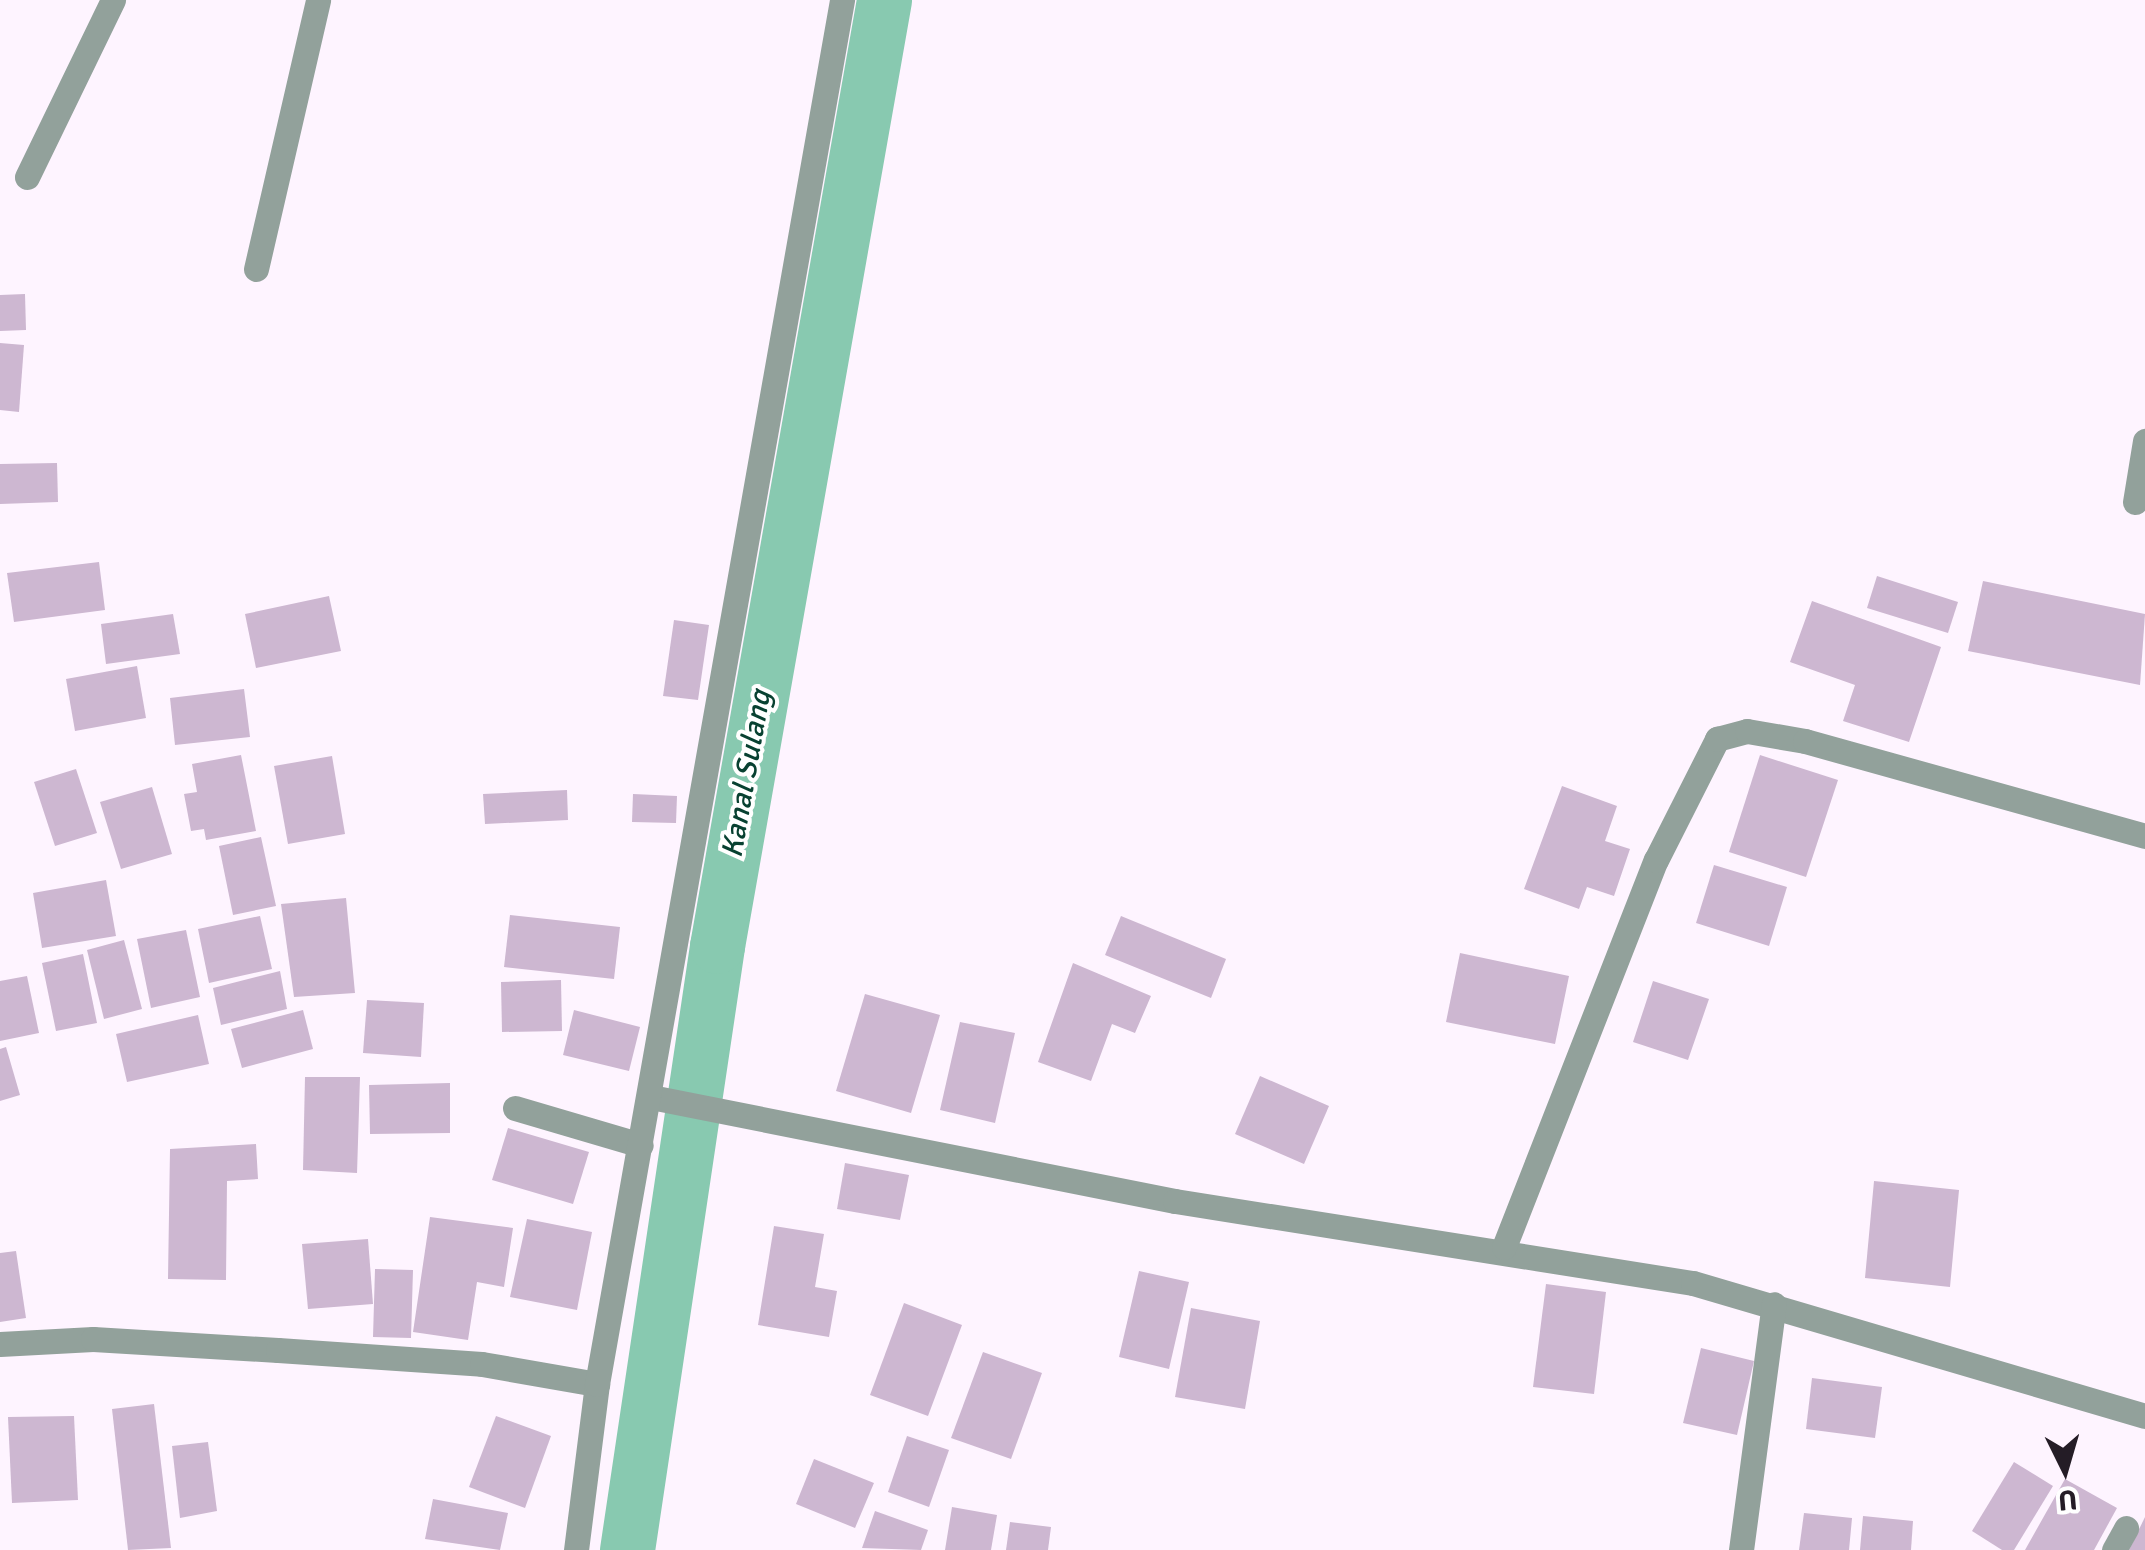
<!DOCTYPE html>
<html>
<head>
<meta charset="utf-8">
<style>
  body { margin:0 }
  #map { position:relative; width:2145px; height:1550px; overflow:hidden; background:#fef4ff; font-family:Signika,sans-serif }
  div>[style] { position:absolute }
  .canal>* { height:55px; margin:-27.5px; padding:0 27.5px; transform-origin:27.5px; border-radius:27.5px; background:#88c9b0 }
  .building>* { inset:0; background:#cdb7d1 }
  .minor>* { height:25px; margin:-12.5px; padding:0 12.5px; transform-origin:12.5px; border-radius:12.5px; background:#92a19b }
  span { translate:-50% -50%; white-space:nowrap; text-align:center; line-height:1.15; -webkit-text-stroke:8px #fff; paint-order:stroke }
  .water-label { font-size:30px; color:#084131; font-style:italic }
  .north { position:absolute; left:2015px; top:1420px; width:100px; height:100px; -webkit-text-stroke:8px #fff; paint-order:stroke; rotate:175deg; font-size:28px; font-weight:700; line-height:40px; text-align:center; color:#241c26 }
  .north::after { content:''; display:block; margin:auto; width:35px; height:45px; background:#241c26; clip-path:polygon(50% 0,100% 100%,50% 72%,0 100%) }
</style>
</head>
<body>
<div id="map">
  <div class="canal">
    <i style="left:627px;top:1550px;width:611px;rotate:-81.52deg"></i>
    <i style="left:717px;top:946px;width:961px;rotate:-79.99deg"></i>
  </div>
  <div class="building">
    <i style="clip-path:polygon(25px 294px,26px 330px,0 331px,0 295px)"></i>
    <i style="clip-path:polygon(0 343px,24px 345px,19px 412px,0 410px)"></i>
    <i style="clip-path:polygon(57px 463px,58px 502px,0 504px,0 464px)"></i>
    <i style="clip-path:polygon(99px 562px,105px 610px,14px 622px,7px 573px)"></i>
    <i style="clip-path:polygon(1877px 576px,1958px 602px,1948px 633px,1867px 608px)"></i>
    <i style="clip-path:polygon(1983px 581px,2145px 614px,2140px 685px,1968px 651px)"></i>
    <i style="clip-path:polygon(329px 596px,341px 651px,256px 668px,245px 614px)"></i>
    <i style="clip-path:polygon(1812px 601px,1941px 647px,1909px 742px,1843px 721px,1855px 685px,1790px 662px)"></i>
    <i style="clip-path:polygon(173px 614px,180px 654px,106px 664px,101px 624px)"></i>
    <i style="clip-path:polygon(674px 620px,709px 625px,698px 700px,663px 696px)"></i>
    <i style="clip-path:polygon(137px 666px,146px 718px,75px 731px,66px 679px)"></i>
    <i style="clip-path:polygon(244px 689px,250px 737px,175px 745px,170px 698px)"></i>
    <i style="clip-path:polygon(241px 755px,256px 831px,206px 840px,204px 829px,191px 831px,184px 794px,197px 792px,192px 764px)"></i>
    <i style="clip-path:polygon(1760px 755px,1838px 780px,1806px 877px,1729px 852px)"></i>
    <i style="clip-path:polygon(332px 756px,345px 834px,288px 844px,274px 766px)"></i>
    <i style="clip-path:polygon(76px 769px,97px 833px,55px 846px,34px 782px)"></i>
    <i style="clip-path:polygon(1562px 786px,1617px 806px,1605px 841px,1630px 849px,1614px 896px,1587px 887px,1579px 909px,1524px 889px)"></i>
    <i style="clip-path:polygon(152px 787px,172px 854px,121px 869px,100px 802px)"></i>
    <i style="clip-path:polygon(567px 790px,568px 820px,485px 824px,483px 794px)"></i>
    <i style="clip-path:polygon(633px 794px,677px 796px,676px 823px,632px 822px)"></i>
    <i style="clip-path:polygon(261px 837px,276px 906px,233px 915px,219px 846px)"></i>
    <i style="clip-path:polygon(1714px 865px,1787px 887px,1769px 946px,1696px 923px)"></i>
    <i style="clip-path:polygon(106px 880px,116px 936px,42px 948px,33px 893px)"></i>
    <i style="clip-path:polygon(346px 898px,355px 993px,294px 997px,281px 904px)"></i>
    <i style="clip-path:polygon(510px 915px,620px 927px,614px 979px,504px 967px)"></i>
    <i style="clip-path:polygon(260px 916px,272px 969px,209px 983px,198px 929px)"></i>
    <i style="clip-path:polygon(1121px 916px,1226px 959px,1211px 998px,1105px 955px)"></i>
    <i style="clip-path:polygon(186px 930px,200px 997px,151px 1008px,137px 939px)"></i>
    <i style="clip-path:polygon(124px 940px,142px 1009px,104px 1019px,87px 950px)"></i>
    <i style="clip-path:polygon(1460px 953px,1569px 976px,1555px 1044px,1446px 1022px)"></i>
    <i style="clip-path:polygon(83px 954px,97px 1023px,56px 1031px,42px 963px)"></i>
    <i style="clip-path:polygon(1073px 963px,1151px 996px,1135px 1033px,1112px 1024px,1091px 1081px,1038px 1062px)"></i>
    <i style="clip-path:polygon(280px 971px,287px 1009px,221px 1025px,213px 988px)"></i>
    <i style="clip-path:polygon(27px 976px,39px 1033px,0 1041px,0 981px)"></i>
    <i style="clip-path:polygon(561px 980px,562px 1031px,502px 1032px,501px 982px)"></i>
    <i style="clip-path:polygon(1653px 981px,1709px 999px,1688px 1060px,1633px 1042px)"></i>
    <i style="clip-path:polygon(865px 994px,940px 1015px,911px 1113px,836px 1091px)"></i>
    <i style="clip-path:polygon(367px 1000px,424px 1003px,421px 1057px,363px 1053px)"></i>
    <i style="clip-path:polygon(303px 1010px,313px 1049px,242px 1068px,231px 1029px)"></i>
    <i style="clip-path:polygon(574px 1010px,640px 1027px,629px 1071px,563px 1055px)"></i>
    <i style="clip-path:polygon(198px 1015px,209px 1064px,127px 1082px,116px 1034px)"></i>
    <i style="clip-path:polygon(960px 1022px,1015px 1033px,995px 1123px,940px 1110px)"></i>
    <i style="clip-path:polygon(6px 1047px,20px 1095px,0 1101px,0 1049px)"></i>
    <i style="clip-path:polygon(1260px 1076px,1329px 1106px,1304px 1164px,1235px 1134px)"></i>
    <i style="clip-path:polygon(305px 1077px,360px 1077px,357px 1173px,303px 1170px)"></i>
    <i style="clip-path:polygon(450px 1083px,450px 1133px,370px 1134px,369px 1085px)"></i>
    <i style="clip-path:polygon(508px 1128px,589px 1152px,573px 1204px,492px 1180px)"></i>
    <i style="clip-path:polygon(256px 1144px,258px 1179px,227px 1181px,226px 1280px,168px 1279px,170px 1149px)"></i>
    <i style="clip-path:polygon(845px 1163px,909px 1175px,900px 1220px,837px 1209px)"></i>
    <i style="clip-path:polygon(1874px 1181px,1959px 1190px,1950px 1287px,1865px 1278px)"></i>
    <i style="clip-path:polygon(430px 1217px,513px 1228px,504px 1287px,477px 1282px,468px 1340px,413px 1332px)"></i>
    <i style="clip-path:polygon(527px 1219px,592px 1232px,577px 1310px,510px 1297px)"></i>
    <i style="clip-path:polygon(774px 1226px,824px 1234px,815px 1287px,837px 1291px,829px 1337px,758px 1325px)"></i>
    <i style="clip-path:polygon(368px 1239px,373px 1304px,308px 1309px,302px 1244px)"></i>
    <i style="clip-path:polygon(16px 1251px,26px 1318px,0 1322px,0 1253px)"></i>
    <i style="clip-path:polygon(375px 1269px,413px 1270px,411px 1338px,373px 1337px)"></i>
    <i style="clip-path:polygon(1139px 1271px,1189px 1282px,1169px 1369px,1119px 1357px)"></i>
    <i style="clip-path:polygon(1546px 1284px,1606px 1292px,1594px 1394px,1533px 1387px)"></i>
    <i style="clip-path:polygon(904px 1303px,962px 1325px,928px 1416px,870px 1395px)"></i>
    <i style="clip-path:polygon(1191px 1308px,1260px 1321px,1245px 1409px,1175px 1397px)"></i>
    <i style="clip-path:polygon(1701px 1348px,1754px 1361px,1737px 1435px,1683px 1423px)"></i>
    <i style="clip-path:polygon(983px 1352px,1042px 1373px,1011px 1459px,951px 1438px)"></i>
    <i style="clip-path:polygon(1812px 1378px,1882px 1387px,1875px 1438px,1806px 1429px)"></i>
    <i style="clip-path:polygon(154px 1404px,171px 1548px,128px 1550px,112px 1409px)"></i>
    <i style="clip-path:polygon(74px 1416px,78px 1500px,12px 1503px,8px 1417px)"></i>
    <i style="clip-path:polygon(496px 1416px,551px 1436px,525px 1508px,469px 1487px)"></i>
    <i style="clip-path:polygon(907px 1436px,949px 1450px,929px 1507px,888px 1492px)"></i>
    <i style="clip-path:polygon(208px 1442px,217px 1511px,180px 1518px,172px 1446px)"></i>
    <i style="clip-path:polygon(814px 1459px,874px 1483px,855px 1528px,796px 1504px)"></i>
    <i style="clip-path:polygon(2014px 1462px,2053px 1486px,2014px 1550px,2002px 1550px,1972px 1531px)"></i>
    <i style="clip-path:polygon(2065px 1479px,2117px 1508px,2094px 1550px,2025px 1550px)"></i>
    <i style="clip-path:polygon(433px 1499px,508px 1513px,500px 1550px,425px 1539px)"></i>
    <i style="clip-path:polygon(952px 1507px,997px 1515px,991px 1550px,945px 1550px)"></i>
    <i style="clip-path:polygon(875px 1511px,928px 1530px,921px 1550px,862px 1548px)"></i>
    <i style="clip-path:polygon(1804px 1513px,1852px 1518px,1849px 1550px,1799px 1550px)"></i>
    <i style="clip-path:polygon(1863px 1516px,1913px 1521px,1911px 1550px,1860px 1550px)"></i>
    <i style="clip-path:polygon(2145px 1517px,2145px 1550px,2129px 1550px)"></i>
    <i style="clip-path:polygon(1010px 1522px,1051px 1527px,1048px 1550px,1006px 1550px)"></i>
  </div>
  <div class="minor">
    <i style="left:27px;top:177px;width:197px;rotate:-64.1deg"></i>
    <i style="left:256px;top:269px;width:276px;rotate:-77deg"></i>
    <i style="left:2135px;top:502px;width:62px;rotate:-80.7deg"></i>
    <i style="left:651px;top:1097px;width:534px;rotate:11.23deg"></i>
    <i style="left:1175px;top:1201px;width:524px;rotate:9deg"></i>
    <i style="left:1693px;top:1283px;width:471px;rotate:16.4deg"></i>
    <i style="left:515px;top:1108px;width:131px;rotate:16.4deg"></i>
    <i style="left:1504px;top:1247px;width:416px;rotate:-68.6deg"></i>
    <i style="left:1656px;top:860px;width:136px;rotate:-63.2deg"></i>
    <i style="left:1717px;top:739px;width:31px;rotate:-15deg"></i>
    <i style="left:1747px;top:731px;width:59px;rotate:9.8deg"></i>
    <i style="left:1805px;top:741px;width:353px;rotate:15.6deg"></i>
    <i style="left:0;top:1344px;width:93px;rotate:-3.1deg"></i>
    <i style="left:93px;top:1339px;width:185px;rotate:3.4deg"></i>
    <i style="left:278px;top:1350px;width:204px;rotate:3.9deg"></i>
    <i style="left:482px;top:1364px;width:117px;rotate:9.9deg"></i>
    <i style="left:576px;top:1550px;width:167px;rotate:-82.8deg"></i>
    <i style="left:597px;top:1384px;width:1406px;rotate:-79.96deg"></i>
    <i style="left:1741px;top:1550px;width:248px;rotate:-82.4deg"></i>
    <i style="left:2114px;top:1550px;width:25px;rotate:-61deg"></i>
  </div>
  <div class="water-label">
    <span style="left:747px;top:774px;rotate:-80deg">Kanal Sulang</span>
  </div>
  <div class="north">U</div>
</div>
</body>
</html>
